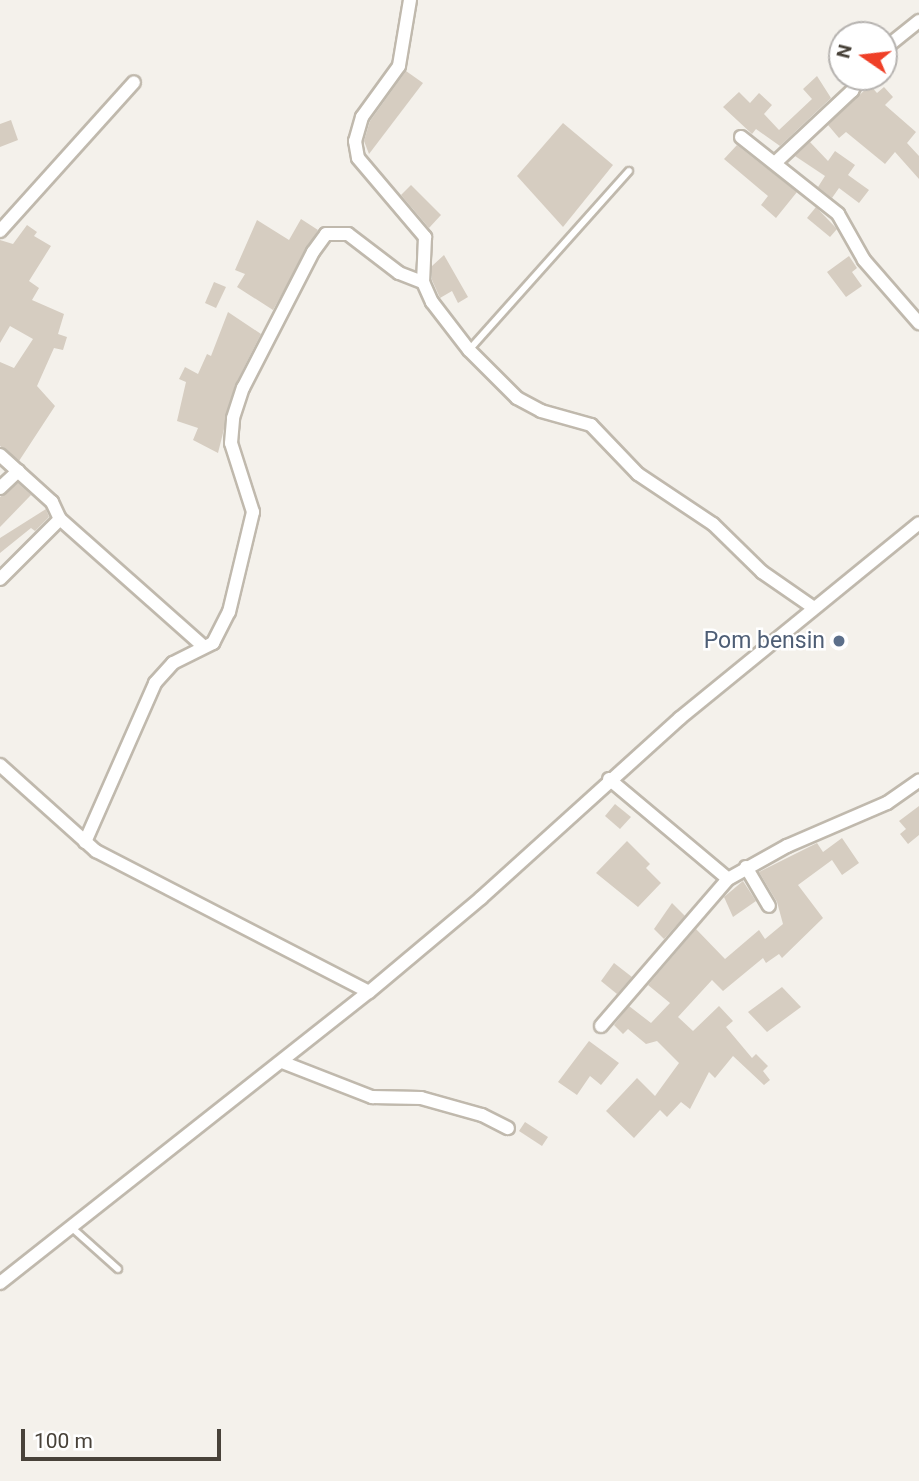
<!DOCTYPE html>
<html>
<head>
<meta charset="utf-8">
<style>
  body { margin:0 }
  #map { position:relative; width:919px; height:1481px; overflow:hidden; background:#f4f1eb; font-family:Roboto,sans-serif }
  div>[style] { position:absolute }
  .building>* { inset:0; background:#d6cdc1 }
  .roads { filter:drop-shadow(2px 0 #c0b9ad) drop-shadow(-2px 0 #c0b9ad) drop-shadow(0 2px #c0b9ad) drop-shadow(0 -2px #c0b9ad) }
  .service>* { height:6px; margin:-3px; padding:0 3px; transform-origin:3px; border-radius:3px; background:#fff }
  .minor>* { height:12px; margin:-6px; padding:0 6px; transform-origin:6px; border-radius:6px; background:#fff }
  .dots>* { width:19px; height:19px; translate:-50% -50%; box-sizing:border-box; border:4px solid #fff; border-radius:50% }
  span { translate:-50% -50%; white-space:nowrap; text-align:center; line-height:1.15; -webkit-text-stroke:5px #fff; paint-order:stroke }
  .service-label { font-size:23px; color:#4e5e75 }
  .right { translate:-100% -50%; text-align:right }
  .north { position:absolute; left:828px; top:21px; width:70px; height:70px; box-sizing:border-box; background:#fff; border:2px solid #b6b3b0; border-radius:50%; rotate:284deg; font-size:19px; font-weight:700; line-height:28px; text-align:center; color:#484239 }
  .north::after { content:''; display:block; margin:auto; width:24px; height:32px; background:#ef3f27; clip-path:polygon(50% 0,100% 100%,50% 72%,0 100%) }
  .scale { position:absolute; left:21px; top:1429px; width:200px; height:32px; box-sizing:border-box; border:4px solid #484239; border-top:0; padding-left:9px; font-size:21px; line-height:24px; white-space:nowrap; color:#484239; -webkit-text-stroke:5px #fff; paint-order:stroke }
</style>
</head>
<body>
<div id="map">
  <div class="building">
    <i style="clip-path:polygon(406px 71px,423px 83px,369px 154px,364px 141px,370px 121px)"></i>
    <i style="clip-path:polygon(817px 76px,831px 98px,780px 146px,756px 129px,752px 134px,723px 107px,739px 92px,750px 103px,759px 93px,772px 105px,764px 114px,779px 130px,812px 99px,803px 89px)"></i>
    <i style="clip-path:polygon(870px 85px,877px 93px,884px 87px,893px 97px,885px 105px,916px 132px,907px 143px,919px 156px,919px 179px,895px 152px,885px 164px,846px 132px,839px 138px,828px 125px)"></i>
    <i style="clip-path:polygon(11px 120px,18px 140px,0 147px,0 124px)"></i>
    <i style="clip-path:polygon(563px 123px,613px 165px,563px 227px,517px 176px)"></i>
    <i style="clip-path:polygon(810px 142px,828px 161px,835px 151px,855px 165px,848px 175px,869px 190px,859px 203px,839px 188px,832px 198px,818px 187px,825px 176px,795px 156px)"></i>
    <i style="clip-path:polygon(737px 145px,797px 192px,776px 218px,761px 205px,768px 196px,724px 159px)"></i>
    <i style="clip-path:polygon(411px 185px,441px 215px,429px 228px,401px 195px)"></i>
    <i style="clip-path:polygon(816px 207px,837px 229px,830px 237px,807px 218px)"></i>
    <i style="clip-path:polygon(301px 219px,318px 230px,273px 310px,237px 287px,245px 274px,235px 270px,257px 220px,289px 240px)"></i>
    <i style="clip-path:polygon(27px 225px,37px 232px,34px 236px,51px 246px,29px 281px,39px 288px,32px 300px,64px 314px,58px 334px,67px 337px,63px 350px,54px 348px,37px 386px,55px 406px,19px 461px,0 446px,0 362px,14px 368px,33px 339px,10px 326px,0 343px,0 240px,13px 244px)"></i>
    <i style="clip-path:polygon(444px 255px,468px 297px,458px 303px,452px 291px,440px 298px,432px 280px,432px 266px)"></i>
    <i style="clip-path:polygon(849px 256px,857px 268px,852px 272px,862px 286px,846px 297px,827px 272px)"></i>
    <i style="clip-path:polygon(214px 282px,226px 287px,216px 308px,205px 303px)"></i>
    <i style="clip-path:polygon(228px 312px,261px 334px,235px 385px,218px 453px,193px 440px,198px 428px,177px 421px,186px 382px,179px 379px,185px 367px,198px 374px,207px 354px,211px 356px)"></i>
    <i style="clip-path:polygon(18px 483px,31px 495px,0 527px,0 497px)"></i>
    <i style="clip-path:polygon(46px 509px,49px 517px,35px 531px,31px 528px,0 553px,0 538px)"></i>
    <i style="clip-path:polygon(615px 804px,631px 817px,620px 829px,605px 816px)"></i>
    <i style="clip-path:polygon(919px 806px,919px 835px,908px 844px,900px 834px,906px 829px,899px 821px)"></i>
    <i style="clip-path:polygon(842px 838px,859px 863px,842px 875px,832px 860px,798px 885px,823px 918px,782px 958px,779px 954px,766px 963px,763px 958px,723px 991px,712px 980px,678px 1017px,693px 1031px,719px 1006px,733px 1021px,726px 1027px,752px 1058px,756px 1054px,768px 1066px,763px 1071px,770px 1080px,764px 1085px,733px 1056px,715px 1078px,709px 1072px,690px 1109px,681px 1102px,667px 1117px,660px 1110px,634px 1138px,606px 1111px,637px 1078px,655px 1096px,679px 1063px,657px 1041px,646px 1044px,628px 1029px,623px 1034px,614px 1025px,629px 1006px,651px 1023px,670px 1003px,648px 985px,696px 929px,725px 959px,759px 930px,765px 939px,783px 924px,777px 902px,759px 872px,817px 843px,823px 852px)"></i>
    <i style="clip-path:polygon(627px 841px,650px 864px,646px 868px,661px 883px,638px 907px,596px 873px)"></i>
    <i style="clip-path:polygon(743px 881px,756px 901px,733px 917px,724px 897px)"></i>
    <i style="clip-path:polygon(672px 903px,685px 916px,664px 939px,654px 929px)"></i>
    <i style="clip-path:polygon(614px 963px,632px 977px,617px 994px,601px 981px)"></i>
    <i style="clip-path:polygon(782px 987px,801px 1007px,767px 1032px,748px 1012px)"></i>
    <i style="clip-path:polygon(589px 1041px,619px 1063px,601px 1085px,590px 1076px,577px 1095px,558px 1082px)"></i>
    <i style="clip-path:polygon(525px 1122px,548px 1137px,542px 1146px,519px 1131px)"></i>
  </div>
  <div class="roads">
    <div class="service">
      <i style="left:469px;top:350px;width:240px;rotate:-48.2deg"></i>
      <i style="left:71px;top:1227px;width:63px;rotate:41.8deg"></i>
    </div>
    <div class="minor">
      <i style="left:410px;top:0;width:67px;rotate:99.5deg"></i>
      <i style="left:399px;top:66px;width:63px;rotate:126deg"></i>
      <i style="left:362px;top:117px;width:25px;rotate:106deg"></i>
      <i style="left:355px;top:141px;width:17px;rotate:80deg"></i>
      <i style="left:358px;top:158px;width:104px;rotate:49.7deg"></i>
      <i style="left:425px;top:237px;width:45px;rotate:92.5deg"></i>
      <i style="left:423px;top:282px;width:22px;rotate:66deg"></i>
      <i style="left:432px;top:302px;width:61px;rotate:52.4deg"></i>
      <i style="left:469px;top:350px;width:68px;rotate:45deg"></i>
      <i style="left:517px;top:398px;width:27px;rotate:28deg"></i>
      <i style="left:541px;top:411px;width:52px;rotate:15.6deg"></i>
      <i style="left:591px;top:425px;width:68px;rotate:46.2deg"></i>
      <i style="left:638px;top:474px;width:90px;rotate:33.7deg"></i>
      <i style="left:713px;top:524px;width:69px;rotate:44.4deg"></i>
      <i style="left:762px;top:572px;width:63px;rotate:34.7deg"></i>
      <i style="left:884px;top:49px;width:45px;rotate:-38.7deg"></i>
      <i style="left:741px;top:137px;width:124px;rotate:38.4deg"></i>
      <i style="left:838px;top:214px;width:53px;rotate:60.5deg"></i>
      <i style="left:864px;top:260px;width:84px;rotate:48.9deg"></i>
      <i style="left:776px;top:162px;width:104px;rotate:-43.1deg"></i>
      <i style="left:852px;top:91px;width:16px;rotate:-63deg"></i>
      <i style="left:0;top:231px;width:200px;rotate:-48deg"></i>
      <i style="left:0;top:455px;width:70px;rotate:42.1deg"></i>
      <i style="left:52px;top:502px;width:19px;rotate:65deg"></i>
      <i style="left:0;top:488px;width:25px;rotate:-43deg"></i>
      <i style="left:0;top:579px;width:85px;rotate:-45deg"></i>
      <i style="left:60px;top:519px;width:191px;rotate:41.6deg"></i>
      <i style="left:0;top:765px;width:129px;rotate:41.9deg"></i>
      <i style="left:96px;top:851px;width:307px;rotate:27.3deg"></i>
      <i style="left:609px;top:779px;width:155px;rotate:40deg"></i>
      <i style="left:728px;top:879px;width:68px;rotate:-29.2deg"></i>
      <i style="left:787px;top:846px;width:109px;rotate:-23.3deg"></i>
      <i style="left:887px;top:803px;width:39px;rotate:-35deg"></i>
      <i style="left:85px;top:842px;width:174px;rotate:-66.2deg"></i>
      <i style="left:155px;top:683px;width:27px;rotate:-48deg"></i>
      <i style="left:173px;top:663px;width:45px;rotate:-26.6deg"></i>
      <i style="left:213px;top:643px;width:35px;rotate:-63deg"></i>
      <i style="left:229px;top:612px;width:103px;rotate:-76.5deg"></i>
      <i style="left:253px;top:512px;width:72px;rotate:-107.7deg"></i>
      <i style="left:231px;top:443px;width:25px;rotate:-85deg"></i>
      <i style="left:233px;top:418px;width:32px;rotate:-72deg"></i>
      <i style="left:243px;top:388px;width:153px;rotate:-62.8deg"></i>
      <i style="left:313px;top:252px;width:22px;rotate:-54deg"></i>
      <i style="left:326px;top:234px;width:22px"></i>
      <i style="left:348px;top:234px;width:64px;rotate:37.4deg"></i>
      <i style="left:399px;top:273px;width:26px;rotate:21deg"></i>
      <i style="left:746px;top:867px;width:45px;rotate:59.5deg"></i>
      <i style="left:601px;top:1026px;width:194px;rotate:-49.2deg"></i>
      <i style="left:282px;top:1062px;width:97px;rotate:21.3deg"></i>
      <i style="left:372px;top:1097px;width:49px;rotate:1.2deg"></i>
      <i style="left:421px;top:1098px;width:63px;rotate:15.6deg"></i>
      <i style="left:482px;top:1115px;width:29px;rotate:27deg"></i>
      <i style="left:0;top:1283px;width:470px;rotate:-38.3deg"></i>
      <i style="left:369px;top:992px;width:146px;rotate:-40deg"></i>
      <i style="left:481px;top:898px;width:268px;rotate:-42.1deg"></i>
      <i style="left:680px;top:718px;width:308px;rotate:-39.2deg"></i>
    </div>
  </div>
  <div class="dots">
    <i style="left:839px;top:641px;background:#5c6f8a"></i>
  </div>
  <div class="service-label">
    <span class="right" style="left:825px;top:641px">Pom bensin</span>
  </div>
  <div class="north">N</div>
  <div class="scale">100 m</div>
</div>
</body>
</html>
